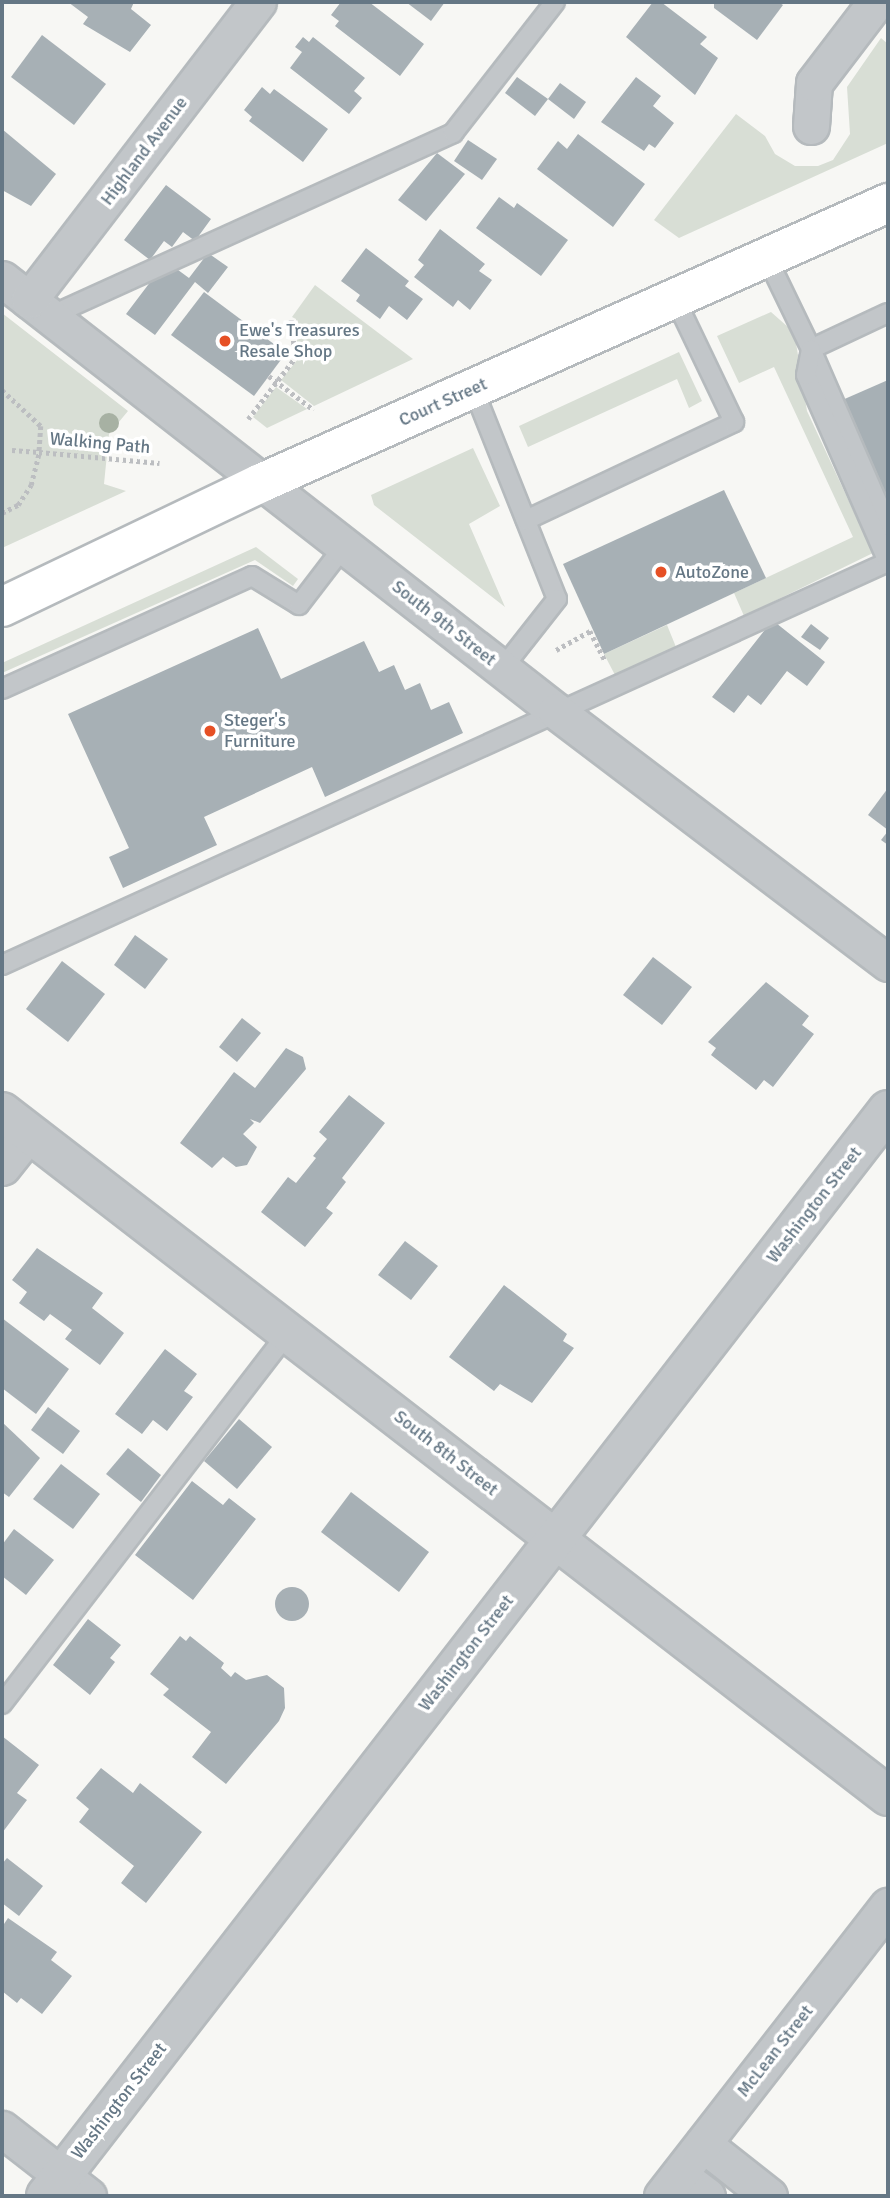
<!DOCTYPE html>
<html>
<head>
<meta charset="utf-8">
<style>
  body { margin:0 }
  #map { position:relative; width:890px; height:2198px; overflow:hidden; background:#f7f7f4; font-family:Signika,sans-serif }
  div>[style] { position:absolute }
  .green>* { inset:0; background:#d8ded5 }
  .building>* { inset:0; background:#a7b0b5 }
  .round { border-radius:50% }
  .path>* { height:4.5px; margin-top:-2.25px; transform-origin:0; background:repeating-linear-gradient(90deg,#bcbec1 0 3.5px,transparent 0 7px) }
  .roads { filter:drop-shadow(2px 0 #b5babd) drop-shadow(-2px 0 #b5babd) drop-shadow(0 2px #b5babd) drop-shadow(0 -2px #b5babd) }
  .service>* { height:18px; margin:-9px; padding:0 9px; transform-origin:9px; border-radius:9px; background:#c2c6c9 }
  .minor>* { height:35px; margin:-17.5px; padding:0 17.5px; transform-origin:17.5px; border-radius:17.5px; background:#c2c6c9 }
  .tertiary>* { height:38px; margin:-19px; padding:0 19px; transform-origin:19px; border-radius:19px; background:#c2c6c9 }
  .primary>* { height:38px; margin:-19px; padding:0 19px; transform-origin:19px; border-radius:19px; background:#fff }
  .trees>* { width:20px; height:20px; margin:-10px; border-radius:50%; background:#a7b1a3 }
  .dots>* { width:19px; height:19px; translate:-50% -50%; box-sizing:border-box; border:4px solid #fff; border-radius:50% }
  span { translate:-50% -50%; white-space:nowrap; text-align:center; line-height:1.15; -webkit-text-stroke:7px #fff; paint-order:stroke }
  .street-label { font-size:18px; color:#657785 }
  .poi-label { font-size:18px; color:#657785 }
  .left { translate:0 -50%; text-align:left }
  .frame { position:absolute; inset:0; border:4px solid #657785; pointer-events:none }
</style>
</head>
<body>
<div id="map">
  <div class="green">
    <i style="clip-path:polygon(881px 38px,888px 44px,888px 143px,679px 238px,654px 220px,736px 114px,765px 136px,775px 154px,795px 166px,818px 166px,833px 160px,850px 134px,847px 87px)"></i>
    <i style="clip-path:polygon(315px 285px,413px 359px,314px 406px,281px 380px,298px 359px,296px 319px,292px 317px)"></i>
    <i style="clip-path:polygon(771px 312px,788px 327px,796px 343px,807px 411px,873px 553px,744px 616px,734px 593px,853px 537px,774px 367px,739px 383px,717px 336px)"></i>
    <i style="clip-path:polygon(2px 313px,128px 411px,109px 434px,104px 484px,126px 491px,2px 548px)"></i>
    <i style="clip-path:polygon(679px 352px,702px 401px,689px 408px,677px 379px,528px 447px,519px 426px)"></i>
    <i style="clip-path:polygon(276px 387px,307px 409px,267px 428px,253px 417px)"></i>
    <i style="clip-path:polygon(473px 448px,500px 506px,469px 524px,505px 607px,374px 505px,371px 495px)"></i>
    <i style="clip-path:polygon(256px 547px,298px 579px,293px 586px,255px 560px,2px 673px,2px 663px)"></i>
    <i style="clip-path:polygon(667px 625px,676px 647px,615px 675px,604px 654px)"></i>
  </div>
  <div class="building">
    <i style="clip-path:polygon(68px 2px,134px 2px,131px 9px,151px 25px,130px 52px,83px 24px,88px 17px)"></i>
    <i style="clip-path:polygon(341px 2px,369px 2px,424px 44px,400px 76px,335px 26px,339px 21px,331px 15px)"></i>
    <i style="clip-path:polygon(406px 2px,445px 2px,431px 21px)"></i>
    <i style="clip-path:polygon(653px 2px,661px 2px,707px 37px,700px 44px,718px 58px,695px 95px,626px 37px)"></i>
    <i style="clip-path:polygon(714px 2px,778px 2px,783px 5px,757px 40px,714px 8px)"></i>
    <i style="clip-path:polygon(42px 35px,106px 84px,74px 125px,11px 77px)"></i>
    <i style="clip-path:polygon(303px 37px,309px 42px,313px 37px,365px 78px,354px 91px,362px 98px,349px 114px,290px 68px,302px 52px,295px 47px)"></i>
    <i style="clip-path:polygon(517px 77px,548px 99px,535px 116px,505px 93px)"></i>
    <i style="clip-path:polygon(636px 77px,661px 96px,653px 106px,674px 123px,655px 148px,649px 144px,644px 151px,601px 122px)"></i>
    <i style="clip-path:polygon(560px 83px,586px 102px,574px 119px,548px 99px)"></i>
    <i style="clip-path:polygon(262px 87px,270px 94px,274px 89px,328px 129px,303px 162px,249px 121px,252px 117px,244px 110px)"></i>
    <i style="clip-path:polygon(2px 129px,56px 174px,31px 206px,2px 190px)"></i>
    <i style="clip-path:polygon(578px 134px,645px 184px,613px 227px,537px 169px,558px 141px,567px 149px)"></i>
    <i style="clip-path:polygon(468px 140px,497px 159px,482px 180px,454px 161px)"></i>
    <i style="clip-path:polygon(437px 153px,465px 174px,426px 221px,398px 200px)"></i>
    <i style="clip-path:polygon(166px 185px,211px 219px,195px 241px,183px 232px,172px 247px,164px 241px,150px 260px,124px 240px)"></i>
    <i style="clip-path:polygon(499px 197px,514px 208px,517px 203px,568px 240px,541px 276px,476px 228px)"></i>
    <i style="clip-path:polygon(440px 229px,485px 264px,479px 271px,492px 280px,470px 310px,458px 300px,453px 307px,414px 277px,424px 265px,418px 260px)"></i>
    <i style="clip-path:polygon(366px 248px,409px 281px,405px 286px,423px 299px,407px 320px,389px 306px,380px 319px,356px 301px,360px 295px,341px 281px)"></i>
    <i style="clip-path:polygon(208px 253px,228px 267px,208px 293px,195px 282px,155px 335px,126px 314px,151px 281px,174px 267px,189px 278px)"></i>
    <i style="clip-path:polygon(204px 292px,286px 353px,254px 396px,171px 335px)"></i>
    <i style="clip-path:polygon(888px 380px,888px 508px,840px 401px)"></i>
    <i style="clip-path:polygon(724px 490px,766px 578px,604px 654px,563px 564px)"></i>
    <i style="clip-path:polygon(776px 623px,825px 662px,807px 686px,787px 671px,761px 705px,748px 695px,734px 713px,712px 697px,768px 626px)"></i>
    <i style="clip-path:polygon(811px 624px,829px 638px,820px 650px,801px 637px)"></i>
    <i style="clip-path:polygon(258px 628px,281px 679px,364px 641px,379px 672px,394px 665px,405px 690px,420px 683px,431px 710px,449px 702px,463px 733px,325px 797px,312px 767px,204px 817px,217px 845px,123px 888px,109px 857px,129px 848px,68px 714px)"></i>
    <i style="clip-path:polygon(888px 788px,888px 830px,868px 815px)"></i>
    <i style="clip-path:polygon(888px 831px,888px 845px,881px 840px)"></i>
    <i style="clip-path:polygon(135px 935px,168px 959px,145px 989px,114px 965px)"></i>
    <i style="clip-path:polygon(653px 957px,692px 987px,662px 1025px,623px 995px)"></i>
    <i style="clip-path:polygon(62px 961px,105px 994px,68px 1042px,26px 1009px)"></i>
    <i style="clip-path:polygon(766px 982px,809px 1016px,802px 1025px,814px 1034px,773px 1087px,764px 1080px,756px 1090px,711px 1055px,716px 1048px,708px 1042px)"></i>
    <i style="clip-path:polygon(242px 1018px,261px 1033px,237px 1062px,219px 1047px)"></i>
    <i style="clip-path:polygon(286px 1048px,303px 1057px,306px 1069px,260px 1123px,250px 1119px,254px 1123px,243px 1134px,257px 1147px,247px 1165px,236px 1167px,223px 1157px,212px 1168px,180px 1143px,234px 1072px,255px 1088px)"></i>
    <i style="clip-path:polygon(349px 1095px,385px 1123px,342px 1178px,346px 1182px,326px 1208px,333px 1213px,305px 1247px,261px 1212px,288px 1177px,296px 1183px,316px 1158px,313px 1156px,327px 1139px,319px 1132px)"></i>
    <i style="clip-path:polygon(405px 1241px,438px 1266px,411px 1300px,378px 1275px)"></i>
    <i style="clip-path:polygon(37px 1248px,103px 1293px,92px 1308px,124px 1333px,100px 1365px,65px 1339px,72px 1330px,50px 1314px,44px 1321px,19px 1303px,27px 1292px,12px 1280px)"></i>
    <i style="clip-path:polygon(504px 1285px,567px 1334px,563px 1341px,574px 1348px,532px 1403px,500px 1384px,494px 1391px,449px 1357px)"></i>
    <i style="clip-path:polygon(2px 1318px,69px 1369px,36px 1414px,2px 1388px)"></i>
    <i style="clip-path:polygon(165px 1349px,197px 1374px,184px 1391px,193px 1397px,167px 1431px,153px 1420px,142px 1434px,115px 1414px)"></i>
    <i style="clip-path:polygon(48px 1407px,80px 1431px,63px 1454px,31px 1430px)"></i>
    <i style="clip-path:polygon(239px 1419px,272px 1447px,237px 1489px,204px 1461px)"></i>
    <i style="clip-path:polygon(2px 1422px,40px 1458px,9px 1497px,2px 1492px)"></i>
    <i style="clip-path:polygon(128px 1448px,161px 1475px,141px 1502px,106px 1474px)"></i>
    <i style="clip-path:polygon(61px 1464px,100px 1494px,73px 1529px,33px 1499px)"></i>
    <i style="clip-path:polygon(192px 1481px,223px 1505px,229px 1498px,256px 1519px,193px 1600px,135px 1555px)"></i>
    <i style="clip-path:polygon(351px 1492px,429px 1552px,399px 1592px,321px 1532px)"></i>
    <i style="clip-path:polygon(14px 1529px,54px 1560px,26px 1595px,2px 1576px,2px 1545px)"></i>
    <i class="round" style="left:275px;top:1587px;width:34px;height:34px"></i>
    <i style="clip-path:polygon(88px 1619px,121px 1645px,110px 1658px,115px 1662px,90px 1695px,53px 1665px)"></i>
    <i style="clip-path:polygon(180px 1636px,186px 1641px,190px 1636px,224px 1663px,221px 1668px,231px 1677px,235px 1672px,246px 1680px,267px 1675px,284px 1688px,285px 1708px,279px 1721px,226px 1784px,192px 1757px,211px 1732px,163px 1695px,169px 1689px,150px 1674px)"></i>
    <i style="clip-path:polygon(2px 1736px,39px 1765px,17px 1793px,27px 1800px,2px 1833px)"></i>
    <i style="clip-path:polygon(101px 1768px,133px 1793px,140px 1783px,202px 1832px,146px 1903px,121px 1883px,134px 1866px,79px 1822px,89px 1809px,76px 1798px)"></i>
    <i style="clip-path:polygon(7px 1858px,43px 1886px,19px 1916px,2px 1903px,2px 1864px)"></i>
    <i style="clip-path:polygon(8px 1918px,57px 1952px,51px 1960px,72px 1976px,42px 2014px,21px 1998px,17px 2003px,2px 1991px,2px 1927px)"></i>
  </div>
  <div class="path">
    <i style="left:269px;top:376px;width:56px;rotate:37.1deg"></i>
    <i style="left:2px;top:390px;width:53px;rotate:42.7deg"></i>
    <i style="left:41px;top:426px;width:26px;rotate:94deg"></i>
    <i style="left:39px;top:452px;width:121px;rotate:5.2deg"></i>
    <i style="left:248px;top:419px;width:77px;rotate:-52.4deg"></i>
    <i style="left:295px;top:358px;width:39px;rotate:-96deg"></i>
    <i style="left:12px;top:450px;width:27px;rotate:4deg"></i>
    <i style="left:2px;top:513px;width:18px;rotate:-27deg"></i>
    <i style="left:18px;top:505px;width:24px;rotate:-57deg"></i>
    <i style="left:31px;top:485px;width:34px;rotate:-76deg"></i>
    <i style="left:556px;top:650px;width:39px;rotate:-29deg"></i>
    <i style="left:590px;top:631px;width:34px;rotate:63deg"></i>
  </div>
  <div class="roads">
    <div class="service">
      <i style="left:767px;top:258px;width:101px;rotate:64.2deg"></i>
      <i style="left:811px;top:349px;width:85px;rotate:-25.1deg"></i>
      <i style="left:50px;top:316px;width:443px;rotate:-24.4deg"></i>
      <i style="left:453px;top:133px;width:166px;rotate:-52.1deg"></i>
      <i style="left:811px;top:349px;width:193px;rotate:66.5deg"></i>
      <i style="left:473px;top:388px;width:227px;rotate:68.3deg"></i>
      <i style="left:557px;top:599px;width:89px;rotate:128.2deg"></i>
      <i style="left:526px;top:520px;width:230px;rotate:-25.2deg"></i>
      <i style="left:734px;top:422px;width:136px;rotate:-115.6deg"></i>
      <i style="left:2px;top:689px;width:274px;rotate:-24.3deg"></i>
      <i style="left:252px;top:576px;width:55px;rotate:31.7deg"></i>
      <i style="left:299px;top:605px;width:76px;rotate:-52.5deg"></i>
      <i style="left:2px;top:965px;width:973px;rotate:-24.46deg"></i>
      <i style="left:888px;top:562px;width:204px;rotate:-113.7deg"></i>
      <i style="left:806px;top:375px;width:26px;rotate:-79deg"></i>
      <i style="left:2px;top:1704px;width:469px;rotate:-52.4deg"></i>
    </div>
    <div class="minor">
      <i style="left:811px;top:126px;width:43px;rotate:-86deg"></i>
      <i style="left:814px;top:83px;width:102px;rotate:-52.6deg"></i>
      <i style="left:2px;top:279px;width:703px;rotate:37.95deg"></i>
      <i style="left:556px;top:711px;width:417px;rotate:37.2deg"></i>
      <i style="left:29px;top:300px;width:376px;rotate:-52.5deg"></i>
      <i style="left:2px;top:1167px;width:43px;rotate:-51.5deg"></i>
      <i style="left:2px;top:2129px;width:109px;rotate:37.9deg"></i>
      <i style="left:703px;top:2144px;width:84px;rotate:38.2deg"></i>
      <i style="left:679px;top:2175px;width:35px;rotate:37deg"></i>
      <i style="left:662px;top:2196px;width:368px;rotate:-52.1deg"></i>
    </div>
    <div class="tertiary">
      <i style="left:2px;top:1112px;width:1119px;rotate:37.67deg"></i>
      <i style="left:46px;top:2196px;width:1374px;rotate:-52.21deg"></i>
    </div>
    <div class="primary">
      <i style="left:2px;top:607px;width:287px;rotate:-25.6deg"></i>
      <i style="left:261px;top:483px;width:687px;rotate:-24.06deg"></i>
    </div>
  </div>
  <div class="trees">
    <i style="left:109px;top:423px"></i>
  </div>
  <div class="dots">
    <i style="left:225px;top:341px;background:#e65025"></i>
    <i style="left:661px;top:572px;background:#e65025"></i>
    <i style="left:210px;top:731px;background:#e65025"></i>
  </div>
  <div class="street-label">
    <span style="left:144px;top:151px;rotate:-53deg">Highland Avenue</span>
    <span style="left:443px;top:402px;rotate:-24deg">Court Street</span>
    <span style="left:100px;top:443px;rotate:5deg">Walking Path</span>
    <span style="left:444px;top:623px;rotate:38deg">South 9th Street</span>
    <span style="left:814px;top:1205px;rotate:-52deg">Washington Street</span>
    <span style="left:446px;top:1453px;rotate:38deg">South 8th Street</span>
    <span style="left:466px;top:1653px;rotate:-52deg">Washington Street</span>
    <span style="left:775px;top:2051px;rotate:-52deg">McLean Street</span>
    <span style="left:119px;top:2101px;rotate:-52deg">Washington Street</span>
  </div>
  <div class="poi-label">
    <span class="left" style="left:239px;top:341px">Ewe's Treasures<br>Resale Shop</span>
    <span class="left" style="left:675px;top:572px">AutoZone</span>
    <span class="left" style="left:224px;top:731px">Steger's<br>Furniture</span>
  </div>
  <div class="frame"></div>
</div>
</body>
</html>
